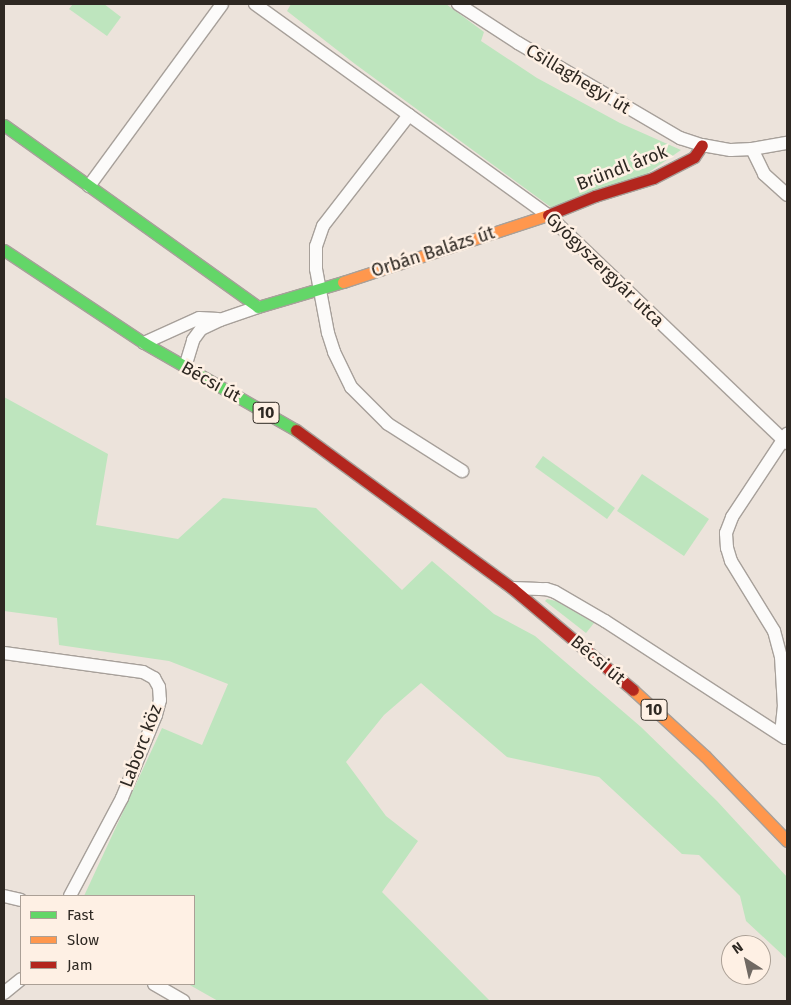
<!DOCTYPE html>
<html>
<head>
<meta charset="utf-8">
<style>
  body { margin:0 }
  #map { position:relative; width:791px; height:1005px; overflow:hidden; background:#ece3db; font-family:"Fira Sans",sans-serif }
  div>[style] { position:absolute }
  .green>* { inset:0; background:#bee5be }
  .roads { filter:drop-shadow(1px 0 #a7a09a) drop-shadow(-1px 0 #a7a09a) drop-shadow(0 1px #a7a09a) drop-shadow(0 -1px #a7a09a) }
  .street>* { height:12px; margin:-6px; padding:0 6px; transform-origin:6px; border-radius:6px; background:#fcfbfa }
  .fast>* { height:11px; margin:-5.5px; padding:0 5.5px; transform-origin:5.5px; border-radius:5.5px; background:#63d668 }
  .slow>* { height:11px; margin:-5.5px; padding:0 5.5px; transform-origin:5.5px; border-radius:5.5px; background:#ff974d }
  .jam>* { height:11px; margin:-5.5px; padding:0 5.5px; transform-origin:5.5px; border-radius:5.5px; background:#b3261e }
  span { translate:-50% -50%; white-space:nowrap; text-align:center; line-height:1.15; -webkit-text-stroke:5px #fef0e4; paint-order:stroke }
  .shield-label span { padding:1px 4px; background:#fef0e4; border:1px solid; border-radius:4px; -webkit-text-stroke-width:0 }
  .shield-label { font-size:16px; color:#2e2822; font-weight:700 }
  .street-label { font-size:18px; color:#2e2822 }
  .frame { position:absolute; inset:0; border:5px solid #2e2822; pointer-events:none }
  .legend { position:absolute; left:20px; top:895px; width:175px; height:90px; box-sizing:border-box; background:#fef0e4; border:1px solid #aba096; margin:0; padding:6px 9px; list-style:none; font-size:15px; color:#2e2822 }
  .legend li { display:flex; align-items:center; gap:10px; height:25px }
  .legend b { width:25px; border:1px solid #aba096 }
  .north { position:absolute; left:721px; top:935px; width:50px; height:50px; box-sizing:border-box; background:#fef0e4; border:1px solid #aba096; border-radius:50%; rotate:325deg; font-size:14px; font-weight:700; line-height:20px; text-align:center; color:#2e2822 }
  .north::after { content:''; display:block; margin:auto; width:18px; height:22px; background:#706963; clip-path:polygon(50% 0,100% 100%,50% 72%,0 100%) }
</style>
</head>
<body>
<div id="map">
  <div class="green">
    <i style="clip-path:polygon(73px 4px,104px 4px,121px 17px,107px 36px,69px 9px)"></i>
    <i style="clip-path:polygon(291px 4px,446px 4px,484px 32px,481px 41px,537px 78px,620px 123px,681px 150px,645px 175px,552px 208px,355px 64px,287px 11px)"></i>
    <i style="clip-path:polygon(4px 397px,108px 454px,96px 525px,178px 539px,223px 498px,316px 508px,402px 590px,432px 561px,494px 614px,535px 636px,641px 727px,717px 801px,787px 877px,787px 959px,746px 921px,740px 896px,699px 855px,682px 854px,599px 777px,507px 757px,421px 683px,384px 715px,346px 762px,386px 816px,418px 841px,382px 892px,490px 1001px,218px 1001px,188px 984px,194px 984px,194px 896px,84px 896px,162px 728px,202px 745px,228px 684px,169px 661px,59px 645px,57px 618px,4px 611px)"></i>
    <i style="clip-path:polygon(543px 456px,615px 508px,607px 519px,535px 467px)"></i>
    <i style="clip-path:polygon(642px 474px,709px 519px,684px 556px,617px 511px)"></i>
    <i style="clip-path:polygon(547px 599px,556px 601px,594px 623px,586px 633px,545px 601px)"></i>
  </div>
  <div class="roads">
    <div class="street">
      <i style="left:255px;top:4px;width:361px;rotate:35.8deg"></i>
      <i style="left:548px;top:215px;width:330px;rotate:43.7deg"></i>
      <i style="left:458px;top:4px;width:72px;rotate:33deg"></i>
      <i style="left:518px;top:43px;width:188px;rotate:30.4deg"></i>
      <i style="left:680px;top:138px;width:23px;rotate:18deg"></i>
      <i style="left:702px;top:145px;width:29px;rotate:10deg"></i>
      <i style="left:731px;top:150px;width:21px;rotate:-3deg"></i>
      <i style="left:752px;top:149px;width:36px;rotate:-10deg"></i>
      <i style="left:409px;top:115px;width:140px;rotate:127.8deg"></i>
      <i style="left:323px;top:226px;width:21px;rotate:109deg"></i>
      <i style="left:316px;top:246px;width:23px;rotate:90deg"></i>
      <i style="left:316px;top:269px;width:65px;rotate:79.4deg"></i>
      <i style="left:328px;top:333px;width:20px;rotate:72deg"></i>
      <i style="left:334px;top:352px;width:39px;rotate:64deg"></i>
      <i style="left:351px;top:387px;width:52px;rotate:45deg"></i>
      <i style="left:388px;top:424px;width:88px;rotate:32.4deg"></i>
      <i style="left:752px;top:149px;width:28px;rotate:64deg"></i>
      <i style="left:764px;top:174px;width:31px;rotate:42deg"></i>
      <i style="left:89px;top:186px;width:225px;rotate:-53.8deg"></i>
      <i style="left:144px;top:343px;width:60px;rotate:-24.4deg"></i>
      <i style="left:199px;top:318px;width:19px;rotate:3deg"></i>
      <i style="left:185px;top:367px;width:28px;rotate:-73deg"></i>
      <i style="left:193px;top:340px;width:14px;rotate:-54deg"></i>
      <i style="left:201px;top:329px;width:21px;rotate:-25deg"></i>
      <i style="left:220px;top:320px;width:40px;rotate:-18.9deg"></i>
      <i style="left:513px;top:588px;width:33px;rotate:2deg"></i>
      <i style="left:546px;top:589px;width:9px;rotate:18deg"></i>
      <i style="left:555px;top:592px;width:58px;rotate:30.1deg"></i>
      <i style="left:605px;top:621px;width:215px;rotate:33deg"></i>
      <i style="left:4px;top:653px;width:140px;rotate:7.8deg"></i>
      <i style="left:143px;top:672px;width:13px;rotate:29deg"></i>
      <i style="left:154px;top:678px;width:10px;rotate:61deg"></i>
      <i style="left:159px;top:687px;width:13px;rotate:86deg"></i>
      <i style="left:160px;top:700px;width:16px;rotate:105deg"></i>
      <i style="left:156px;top:715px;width:90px;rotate:112.3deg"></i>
      <i style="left:122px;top:798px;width:111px;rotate:118deg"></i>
      <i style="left:781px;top:734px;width:27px;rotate:-84deg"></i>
      <i style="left:784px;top:707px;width:50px;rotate:-93.4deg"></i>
      <i style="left:781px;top:657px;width:27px;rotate:-105deg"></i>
      <i style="left:774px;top:631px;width:82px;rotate:-121.6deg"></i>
      <i style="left:731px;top:561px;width:14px;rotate:-107deg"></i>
      <i style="left:727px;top:548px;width:15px;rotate:-94deg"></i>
      <i style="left:726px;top:533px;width:17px;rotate:-69deg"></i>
      <i style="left:732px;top:517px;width:100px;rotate:-56.5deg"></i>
      <i style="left:4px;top:896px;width:17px;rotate:13deg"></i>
      <i style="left:154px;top:984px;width:34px;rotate:30deg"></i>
      <i style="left:4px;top:993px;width:22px;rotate:-39deg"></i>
    </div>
    <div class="fast">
      <i style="left:4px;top:125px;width:312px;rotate:35.6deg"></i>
      <i style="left:258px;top:307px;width:89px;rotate:-16.4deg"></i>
      <i style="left:4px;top:250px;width:168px;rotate:33.6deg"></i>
      <i style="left:144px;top:343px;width:175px;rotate:29.8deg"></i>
    </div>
    <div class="slow">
      <i style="left:343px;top:282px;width:216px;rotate:-18.1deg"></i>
      <i style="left:633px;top:690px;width:98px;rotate:42.5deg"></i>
      <i style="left:705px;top:756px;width:118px;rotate:46deg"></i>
    </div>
    <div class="jam">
      <i style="left:548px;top:215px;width:51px;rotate:-22deg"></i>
      <i style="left:595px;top:196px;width:61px;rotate:-17.2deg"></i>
      <i style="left:653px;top:178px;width:46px;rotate:-27.1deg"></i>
      <i style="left:694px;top:157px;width:14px;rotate:-56deg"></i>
      <i style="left:296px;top:430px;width:268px;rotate:36.2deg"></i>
      <i style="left:512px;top:588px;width:158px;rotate:40.1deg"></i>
    </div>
  </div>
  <div class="shield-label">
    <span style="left:266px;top:413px">10</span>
    <span style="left:654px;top:710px">10</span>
  </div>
  <div class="street-label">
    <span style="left:578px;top:79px;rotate:31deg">Csillaghegyi út</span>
    <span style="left:622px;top:168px;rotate:-21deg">Bründl árok</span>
    <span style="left:433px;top:252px;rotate:-18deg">Orbán Balázs út</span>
    <span style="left:605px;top:270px;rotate:44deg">Gyógyszergyár utca</span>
    <span style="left:211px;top:382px;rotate:29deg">Bécsi út</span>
    <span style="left:598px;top:660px;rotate:40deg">Bécsi út</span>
    <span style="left:141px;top:746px;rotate:-69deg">Laborc köz</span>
  </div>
  <div class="frame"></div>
  <ul class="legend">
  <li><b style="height:6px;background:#63d668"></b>Fast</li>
  <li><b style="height:6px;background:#ff974d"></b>Slow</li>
  <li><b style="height:6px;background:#b3261e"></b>Jam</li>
  </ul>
  <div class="north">N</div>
</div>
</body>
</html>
